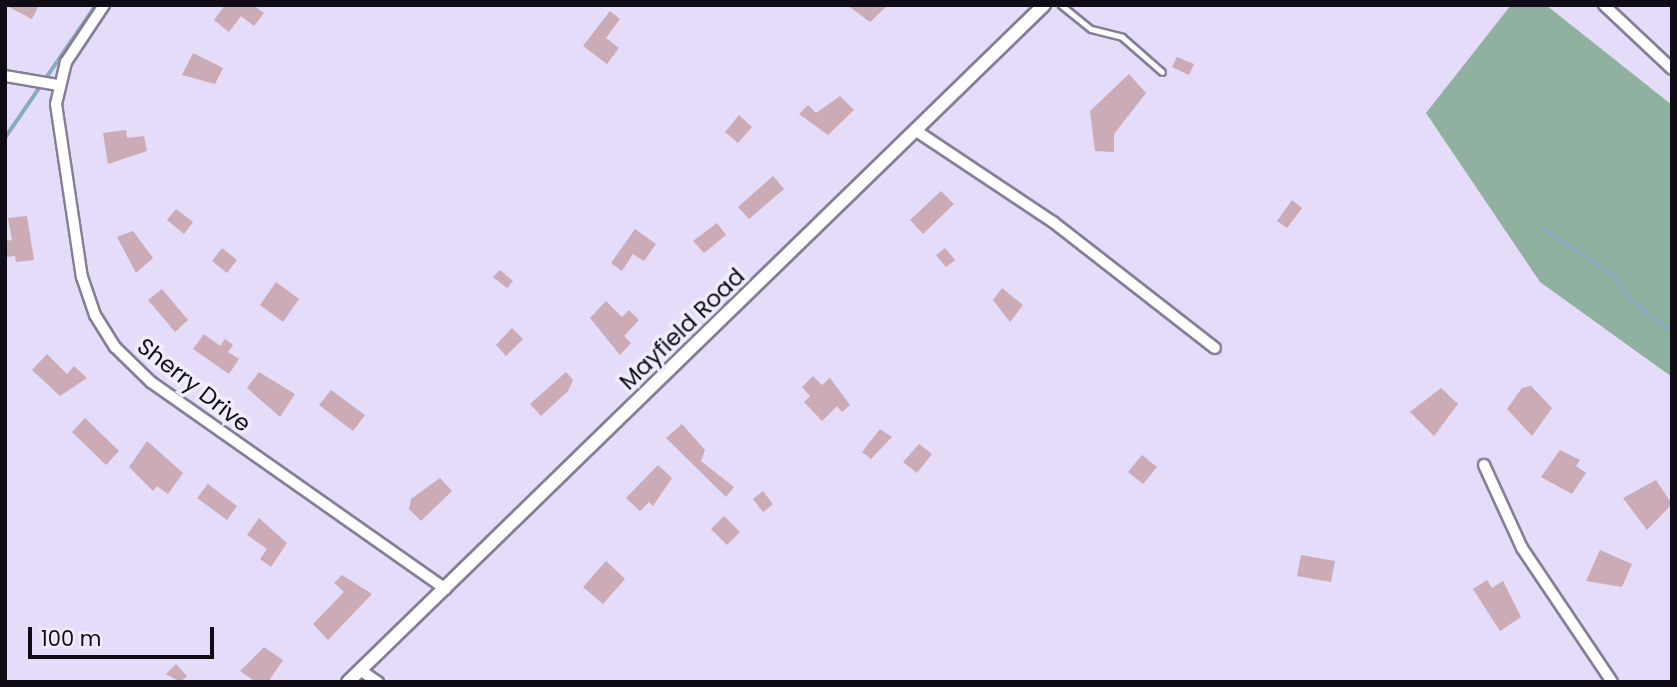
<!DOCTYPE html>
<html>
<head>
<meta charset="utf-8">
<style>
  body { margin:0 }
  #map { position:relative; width:1677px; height:687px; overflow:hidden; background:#e5dcf9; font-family:Poppins,sans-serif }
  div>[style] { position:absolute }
  .forest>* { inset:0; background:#91b1a0 }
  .stream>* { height:3.5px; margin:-1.75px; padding:0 1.75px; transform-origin:1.75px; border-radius:1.75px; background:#8aabbb }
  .building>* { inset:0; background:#caabb6 }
  .roads { filter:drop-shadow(2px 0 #857e97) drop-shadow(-2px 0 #857e97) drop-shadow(0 2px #857e97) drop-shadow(0 -2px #857e97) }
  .service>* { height:5px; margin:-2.5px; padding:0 2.5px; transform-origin:2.5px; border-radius:2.5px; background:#fff }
  .minor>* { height:10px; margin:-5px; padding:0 5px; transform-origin:5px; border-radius:5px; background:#fff }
  .tertiary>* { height:12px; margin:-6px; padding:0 6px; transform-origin:6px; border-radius:6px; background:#fff }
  span { translate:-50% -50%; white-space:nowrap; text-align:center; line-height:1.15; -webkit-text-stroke:7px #f0ecfd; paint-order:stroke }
  .street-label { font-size:23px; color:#0f0c15 }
  .frame { position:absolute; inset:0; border:7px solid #0f0c15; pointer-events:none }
  .scale { position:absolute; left:28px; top:627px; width:186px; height:32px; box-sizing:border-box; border:4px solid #0f0c15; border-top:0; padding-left:9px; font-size:21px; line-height:24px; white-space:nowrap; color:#0f0c15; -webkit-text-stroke:5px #f0ecfd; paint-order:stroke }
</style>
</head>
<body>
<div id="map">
  <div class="forest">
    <i style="clip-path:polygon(1511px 5px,1546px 5px,1672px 105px,1672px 377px,1540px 282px,1426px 113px)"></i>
  </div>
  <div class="stream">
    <i style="left:5px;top:138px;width:161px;rotate:-55.6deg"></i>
    <i style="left:1544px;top:229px;width:84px;rotate:33.3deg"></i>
    <i style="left:1614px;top:275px;width:28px;rotate:58deg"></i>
    <i style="left:1629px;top:299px;width:54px;rotate:36.7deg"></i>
  </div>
  <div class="building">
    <i style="clip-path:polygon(5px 5px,39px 5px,32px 19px)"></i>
    <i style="clip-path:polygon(225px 5px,253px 5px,264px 13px,254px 26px,241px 16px,229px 32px,214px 20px)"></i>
    <i style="clip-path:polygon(847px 5px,888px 5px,870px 22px)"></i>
    <i style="clip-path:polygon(610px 11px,620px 19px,606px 38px,619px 48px,607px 64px,583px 46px)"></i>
    <i style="clip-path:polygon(193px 53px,223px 68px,215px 84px,182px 75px)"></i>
    <i style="clip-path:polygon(1177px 57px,1194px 64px,1189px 75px,1172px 67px)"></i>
    <i style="clip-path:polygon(1129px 74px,1146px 93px,1114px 134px,1114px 152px,1095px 151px,1090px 111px)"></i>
    <i style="clip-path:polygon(840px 96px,854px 110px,828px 135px,799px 114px,808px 105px,816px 113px)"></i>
    <i style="clip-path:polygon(739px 115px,752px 127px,738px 143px,725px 132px)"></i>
    <i style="clip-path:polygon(126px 130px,127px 138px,144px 136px,147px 151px,108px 164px,103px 133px)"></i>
    <i style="clip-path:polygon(773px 176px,784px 189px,749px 219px,738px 207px)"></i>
    <i style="clip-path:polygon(941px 191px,954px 204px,923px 234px,910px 220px)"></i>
    <i style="clip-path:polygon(1292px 200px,1302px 208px,1287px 228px,1277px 221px)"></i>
    <i style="clip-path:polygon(176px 209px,193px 222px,184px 234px,167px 220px)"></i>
    <i style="clip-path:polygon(27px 216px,34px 260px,16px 262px,15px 256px,5px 257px,5px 241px,12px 240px,8px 218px)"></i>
    <i style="clip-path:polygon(717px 223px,726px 235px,704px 253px,693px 241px)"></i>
    <i style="clip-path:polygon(635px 229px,656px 244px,644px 261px,633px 254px,622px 271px,611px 263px)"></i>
    <i style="clip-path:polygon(133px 231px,153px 258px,136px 273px,117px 237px)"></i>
    <i style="clip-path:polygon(222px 248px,237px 260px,227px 273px,212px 261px)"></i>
    <i style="clip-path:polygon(945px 248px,955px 260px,946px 267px,936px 255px)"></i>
    <i style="clip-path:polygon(500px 270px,513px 281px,507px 288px,493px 277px)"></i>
    <i style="clip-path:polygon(276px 282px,299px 299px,283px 322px,260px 305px)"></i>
    <i style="clip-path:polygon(1002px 288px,1023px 305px,1010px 322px,993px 300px)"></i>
    <i style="clip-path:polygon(162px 289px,188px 320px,175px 332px,148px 300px)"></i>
    <i style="clip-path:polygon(606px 301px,622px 317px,629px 310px,639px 320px,624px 336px,631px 343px,620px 355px,590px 318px)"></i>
    <i style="clip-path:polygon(512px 328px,523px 339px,506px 356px,496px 345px)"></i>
    <i style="clip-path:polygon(204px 334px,220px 346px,225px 339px,233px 345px,228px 352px,239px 359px,229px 374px,193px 349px)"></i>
    <i style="clip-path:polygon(47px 354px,67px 374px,74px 366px,87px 378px,60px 396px,32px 370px)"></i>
    <i style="clip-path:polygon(259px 372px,295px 394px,280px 417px,247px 388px)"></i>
    <i style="clip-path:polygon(566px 372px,573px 380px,568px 391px,541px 416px,530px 404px)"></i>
    <i style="clip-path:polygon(813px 376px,822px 385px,830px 378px,850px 405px,842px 412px,837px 406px,822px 421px,804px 402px,810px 396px,802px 387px)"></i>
    <i style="clip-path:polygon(1531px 386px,1552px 408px,1532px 436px,1507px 409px,1522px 388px)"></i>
    <i style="clip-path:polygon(1441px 388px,1458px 404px,1434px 436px,1410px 412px)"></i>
    <i style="clip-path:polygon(331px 390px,365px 415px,353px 431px,319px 405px)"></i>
    <i style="clip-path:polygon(85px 418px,119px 451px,106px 465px,72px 432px)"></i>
    <i style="clip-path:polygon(682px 424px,705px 450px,701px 461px,734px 487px,726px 497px,666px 438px)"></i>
    <i style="clip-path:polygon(880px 429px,892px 437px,871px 459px,862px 452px)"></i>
    <i style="clip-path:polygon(147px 441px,183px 473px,168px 494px,157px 486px,153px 491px,129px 467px)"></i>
    <i style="clip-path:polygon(919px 444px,932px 454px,917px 473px,903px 462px)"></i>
    <i style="clip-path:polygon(1560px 450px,1580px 460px,1576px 466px,1586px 473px,1572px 494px,1541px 477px)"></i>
    <i style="clip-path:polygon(1142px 455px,1157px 467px,1143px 484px,1128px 472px)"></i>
    <i style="clip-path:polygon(658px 465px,672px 478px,653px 506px,649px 502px,640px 511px,626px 498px)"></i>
    <i style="clip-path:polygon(440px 478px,452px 491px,421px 521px,409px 509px,411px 499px)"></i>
    <i style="clip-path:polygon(1656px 480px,1672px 504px,1647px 530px,1623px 498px)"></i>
    <i style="clip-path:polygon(208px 484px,237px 506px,227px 520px,197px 498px)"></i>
    <i style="clip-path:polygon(763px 491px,773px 504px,763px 512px,753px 499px)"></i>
    <i style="clip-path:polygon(724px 516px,740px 532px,727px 545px,711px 529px)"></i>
    <i style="clip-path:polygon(259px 518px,287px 543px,271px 567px,260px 559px,267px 549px,247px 535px)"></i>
    <i style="clip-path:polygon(1600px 550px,1632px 564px,1622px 587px,1586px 581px)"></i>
    <i style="clip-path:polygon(1301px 555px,1335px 561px,1331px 582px,1297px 576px)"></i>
    <i style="clip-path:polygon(606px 561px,625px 579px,603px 604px,583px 587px)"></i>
    <i style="clip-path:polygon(342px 575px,372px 594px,328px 640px,313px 624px,344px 592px,334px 583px)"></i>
    <i style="clip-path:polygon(1487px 580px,1492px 588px,1503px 581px,1521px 617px,1500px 631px,1473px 589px)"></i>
    <i style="clip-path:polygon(264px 647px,283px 660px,268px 682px,256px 682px,240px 671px)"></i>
    <i style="clip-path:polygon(176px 664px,187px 676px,180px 682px,166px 674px)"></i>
  </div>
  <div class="roads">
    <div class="service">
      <i style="left:1061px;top:5px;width:38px;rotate:39deg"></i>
      <i style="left:1091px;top:29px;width:32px;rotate:14deg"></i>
      <i style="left:1122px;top:37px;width:53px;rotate:41.2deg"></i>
    </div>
    <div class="minor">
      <i style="left:104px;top:5px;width:69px;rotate:123.7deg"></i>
      <i style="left:66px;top:62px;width:43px;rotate:103.4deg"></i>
      <i style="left:56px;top:104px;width:175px;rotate:81.5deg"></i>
      <i style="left:82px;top:277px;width:40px;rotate:71.1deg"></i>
      <i style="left:95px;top:315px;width:38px;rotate:58deg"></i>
      <i style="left:115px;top:347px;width:50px;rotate:44.2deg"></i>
      <i style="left:151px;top:382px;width:360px;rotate:35.1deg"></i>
      <i style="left:1604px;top:5px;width:93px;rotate:43.3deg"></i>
      <i style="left:5px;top:76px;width:54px;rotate:9.6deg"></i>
      <i style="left:915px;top:130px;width:166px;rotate:33.7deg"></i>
      <i style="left:1053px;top:222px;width:205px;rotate:37.9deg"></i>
      <i style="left:1484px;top:465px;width:91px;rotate:65.4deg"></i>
      <i style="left:1522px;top:548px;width:161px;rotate:56.1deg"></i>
      <i style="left:360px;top:670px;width:22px;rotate:34deg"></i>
    </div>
    <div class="tertiary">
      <i style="left:348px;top:682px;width:971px;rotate:-44.21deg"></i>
    </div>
  </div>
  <div class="street-label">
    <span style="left:682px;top:329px;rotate:-44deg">Mayfield Road</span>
    <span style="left:194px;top:385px;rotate:38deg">Sherry Drive</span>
  </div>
  <div class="frame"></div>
  <div class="scale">100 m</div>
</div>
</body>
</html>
